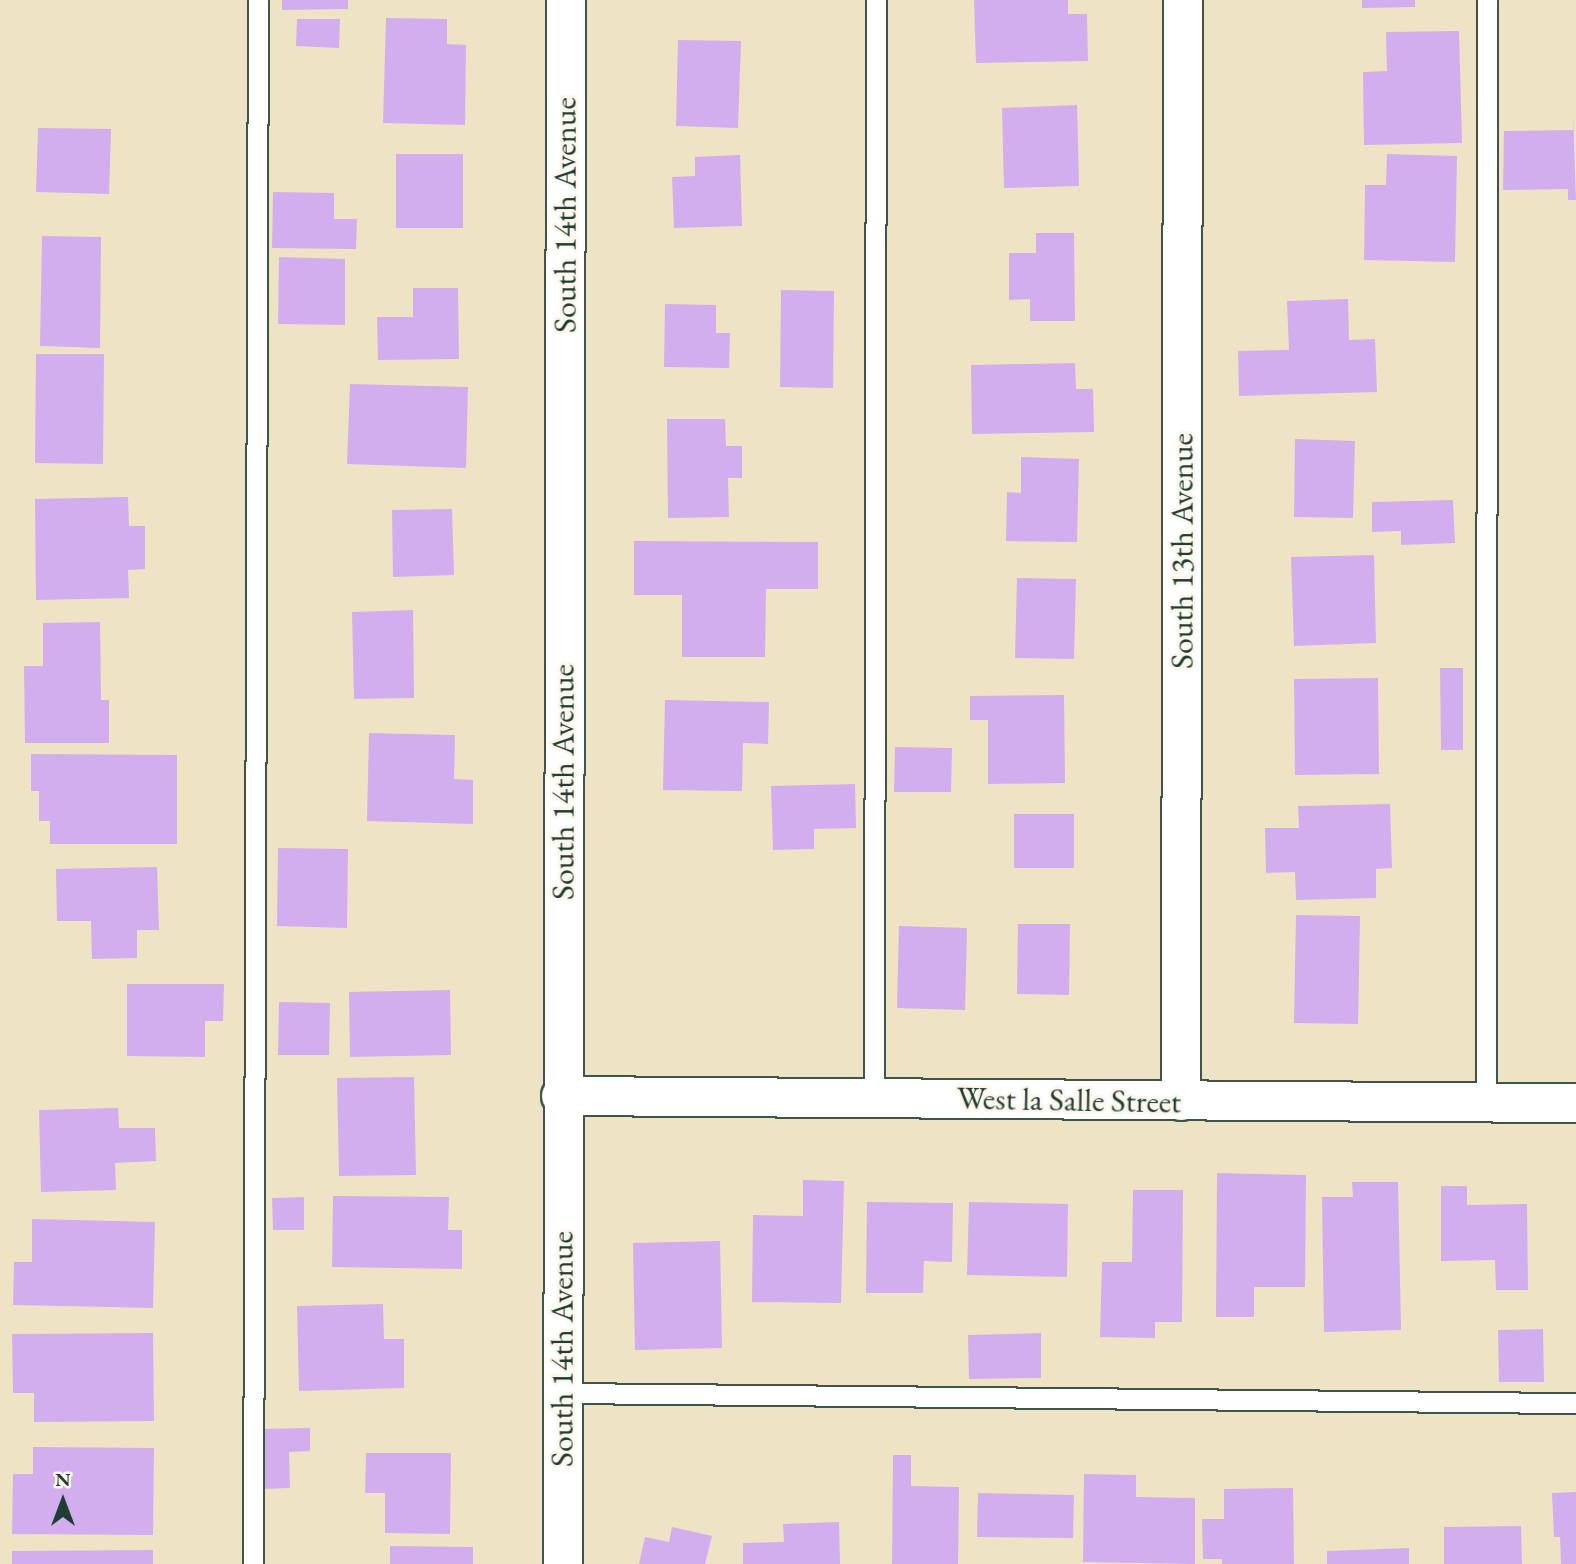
<!DOCTYPE html>
<html>
<head>
<meta charset="utf-8">
<style>
  body { margin:0 }
  #map { position:relative; width:1576px; height:1564px; overflow:hidden; background:#efe3c5; font-family:"EB Garamond",serif }
  div>[style] { position:absolute }
  .building>* { inset:0; background:#d2aeef }
  .roads { filter:drop-shadow(2px 0 #3e564a) drop-shadow(-2px 0 #3e564a) drop-shadow(0 2px #3e564a) drop-shadow(0 -2px #3e564a) }
  .lane>* { height:19px; margin:-9.5px; padding:0 9.5px; transform-origin:9.5px; border-radius:9.5px; background:#fff }
  .street>* { height:38px; margin:-19px; padding:0 19px; transform-origin:19px; border-radius:19px; background:#fff }
  span { translate:-50% -50%; white-space:nowrap; text-align:center; line-height:1.15; -webkit-text-stroke:6px #fbf7ec; paint-order:stroke }
  .street-label { font-size:32px; color:#1f3d34 }
  .north { position:absolute; left:28px; top:1466px; width:70px; height:70px; -webkit-text-stroke:5px #fbf7ec; paint-order:stroke; rotate:0deg; font-size:19px; font-weight:700; line-height:28px; text-align:center; color:#1f3d34 }
  .north::after { content:''; display:block; margin:auto; width:24px; height:32px; background:#1f3d34; clip-path:polygon(50% 0,100% 100%,50% 72%,0 100%) }
</style>
</head>
<body>
<div id="map">
  <div class="building">
    <i style="clip-path:polygon(282px 0,348px 0,348px 9px,282px 10px)"></i>
    <i style="clip-path:polygon(974px 0,1068px 0,1068px 14px,1087px 14px,1088px 61px,976px 63px)"></i>
    <i style="clip-path:polygon(1362px 0,1415px 0,1415px 7px,1362px 8px)"></i>
    <i style="clip-path:polygon(386px 18px,447px 19px,447px 44px,466px 45px,465px 125px,383px 123px)"></i>
    <i style="clip-path:polygon(297px 19px,340px 19px,339px 48px,296px 46px)"></i>
    <i style="clip-path:polygon(1459px 31px,1462px 143px,1364px 145px,1363px 72px,1387px 71px,1386px 32px)"></i>
    <i style="clip-path:polygon(678px 40px,741px 41px,738px 128px,676px 126px)"></i>
    <i style="clip-path:polygon(1077px 105px,1079px 186px,1004px 188px,1002px 108px)"></i>
    <i style="clip-path:polygon(1573px 115px,1576px 200px,1568px 200px,1568px 189px,1503px 190px,1504px 131px,1573px 130px)"></i>
    <i style="clip-path:polygon(38px 128px,111px 129px,109px 194px,36px 192px)"></i>
    <i style="clip-path:polygon(396px 154px,463px 154px,463px 228px,396px 228px)"></i>
    <i style="clip-path:polygon(1387px 154px,1457px 156px,1455px 262px,1364px 260px,1365px 185px,1386px 185px)"></i>
    <i style="clip-path:polygon(740px 155px,742px 226px,674px 228px,672px 177px,695px 176px,695px 157px)"></i>
    <i style="clip-path:polygon(273px 192px,334px 193px,334px 219px,357px 219px,356px 249px,272px 248px)"></i>
    <i style="clip-path:polygon(1036px 233px,1074px 233px,1075px 321px,1030px 321px,1030px 299px,1009px 300px,1009px 253px,1036px 253px)"></i>
    <i style="clip-path:polygon(42px 236px,101px 237px,100px 348px,40px 346px)"></i>
    <i style="clip-path:polygon(279px 257px,345px 259px,345px 325px,278px 324px)"></i>
    <i style="clip-path:polygon(413px 288px,458px 288px,459px 359px,378px 360px,377px 317px,413px 317px)"></i>
    <i style="clip-path:polygon(781px 290px,834px 291px,833px 388px,780px 387px)"></i>
    <i style="clip-path:polygon(1348px 299px,1349px 340px,1375px 339px,1377px 392px,1239px 396px,1238px 351px,1289px 350px,1287px 301px)"></i>
    <i style="clip-path:polygon(665px 304px,716px 305px,716px 333px,730px 333px,729px 368px,664px 367px)"></i>
    <i style="clip-path:polygon(36px 354px,104px 354px,103px 464px,35px 463px)"></i>
    <i style="clip-path:polygon(1075px 363px,1076px 389px,1093px 389px,1094px 432px,972px 434px,971px 365px)"></i>
    <i style="clip-path:polygon(350px 384px,468px 387px,466px 468px,347px 464px)"></i>
    <i style="clip-path:polygon(667px 419px,725px 419px,726px 446px,742px 446px,742px 478px,728px 478px,729px 517px,668px 518px)"></i>
    <i style="clip-path:polygon(1295px 439px,1355px 441px,1353px 518px,1294px 517px)"></i>
    <i style="clip-path:polygon(1021px 457px,1079px 459px,1077px 542px,1006px 541px,1007px 492px,1021px 493px)"></i>
    <i style="clip-path:polygon(128px 497px,129px 526px,145px 526px,145px 569px,128px 570px,129px 598px,36px 600px,35px 499px)"></i>
    <i style="clip-path:polygon(1453px 500px,1455px 543px,1401px 545px,1401px 531px,1372px 532px,1372px 502px)"></i>
    <i style="clip-path:polygon(452px 509px,454px 575px,393px 577px,392px 510px)"></i>
    <i style="clip-path:polygon(634px 541px,818px 542px,818px 589px,766px 589px,765px 657px,682px 657px,682px 595px,634px 595px)"></i>
    <i style="clip-path:polygon(1374px 555px,1376px 643px,1294px 646px,1291px 557px)"></i>
    <i style="clip-path:polygon(1017px 578px,1076px 579px,1074px 659px,1015px 658px)"></i>
    <i style="clip-path:polygon(413px 610px,414px 698px,354px 699px,352px 612px)"></i>
    <i style="clip-path:polygon(100px 622px,101px 700px,109px 700px,109px 743px,25px 743px,24px 666px,43px 666px,43px 623px)"></i>
    <i style="clip-path:polygon(1440px 668px,1463px 668px,1463px 750px,1441px 750px)"></i>
    <i style="clip-path:polygon(1378px 678px,1379px 774px,1295px 775px,1294px 679px)"></i>
    <i style="clip-path:polygon(1064px 695px,1065px 783px,988px 784px,988px 720px,970px 720px,970px 696px)"></i>
    <i style="clip-path:polygon(665px 700px,769px 702px,768px 744px,743px 743px,742px 791px,663px 790px)"></i>
    <i style="clip-path:polygon(369px 733px,455px 735px,454px 779px,473px 780px,473px 824px,367px 821px)"></i>
    <i style="clip-path:polygon(895px 747px,952px 748px,951px 792px,894px 792px)"></i>
    <i style="clip-path:polygon(31px 754px,177px 755px,177px 844px,50px 844px,50px 821px,39px 821px,39px 791px,31px 791px)"></i>
    <i style="clip-path:polygon(855px 784px,856px 828px,814px 829px,814px 849px,773px 850px,771px 786px)"></i>
    <i style="clip-path:polygon(1390px 804px,1392px 868px,1376px 869px,1376px 898px,1296px 900px,1295px 872px,1266px 873px,1265px 828px,1299px 828px,1298px 806px)"></i>
    <i style="clip-path:polygon(1014px 814px,1074px 814px,1074px 868px,1014px 868px)"></i>
    <i style="clip-path:polygon(278px 848px,348px 849px,347px 928px,277px 926px)"></i>
    <i style="clip-path:polygon(157px 867px,159px 930px,137px 930px,137px 958px,92px 959px,91px 921px,57px 921px,56px 869px)"></i>
    <i style="clip-path:polygon(1296px 915px,1360px 916px,1358px 1024px,1294px 1023px)"></i>
    <i style="clip-path:polygon(1018px 924px,1070px 924px,1069px 995px,1017px 994px)"></i>
    <i style="clip-path:polygon(899px 926px,967px 928px,965px 1010px,897px 1008px)"></i>
    <i style="clip-path:polygon(127px 984px,224px 984px,223px 1021px,205px 1021px,205px 1057px,127px 1056px)"></i>
    <i style="clip-path:polygon(450px 990px,451px 1055px,350px 1057px,349px 992px)"></i>
    <i style="clip-path:polygon(279px 1002px,330px 1003px,329px 1055px,278px 1055px)"></i>
    <i style="clip-path:polygon(414px 1077px,416px 1175px,339px 1176px,337px 1078px)"></i>
    <i style="clip-path:polygon(118px 1108px,119px 1128px,155px 1128px,156px 1161px,115px 1163px,116px 1190px,41px 1192px,39px 1110px)"></i>
    <i style="clip-path:polygon(1217px 1173px,1306px 1175px,1305px 1287px,1254px 1287px,1254px 1317px,1216px 1317px)"></i>
    <i style="clip-path:polygon(803px 1180px,844px 1181px,841px 1303px,752px 1302px,753px 1215px,803px 1216px)"></i>
    <i style="clip-path:polygon(1352px 1182px,1398px 1182px,1401px 1330px,1324px 1332px,1322px 1197px,1353px 1197px)"></i>
    <i style="clip-path:polygon(1441px 1186px,1467px 1186px,1467px 1205px,1527px 1204px,1528px 1290px,1496px 1290px,1495px 1260px,1441px 1261px)"></i>
    <i style="clip-path:polygon(1133px 1190px,1183px 1190px,1182px 1322px,1155px 1322px,1155px 1338px,1100px 1337px,1102px 1262px,1132px 1262px)"></i>
    <i style="clip-path:polygon(333px 1196px,449px 1197px,448px 1230px,462px 1230px,462px 1269px,332px 1267px)"></i>
    <i style="clip-path:polygon(304px 1197px,304px 1230px,273px 1230px,272px 1198px)"></i>
    <i style="clip-path:polygon(867px 1202px,953px 1203px,952px 1262px,924px 1261px,923px 1293px,866px 1293px)"></i>
    <i style="clip-path:polygon(969px 1202px,1068px 1204px,1067px 1277px,967px 1275px)"></i>
    <i style="clip-path:polygon(32px 1219px,155px 1222px,153px 1308px,13px 1305px,14px 1262px,32px 1262px)"></i>
    <i style="clip-path:polygon(720px 1241px,722px 1348px,635px 1350px,633px 1243px)"></i>
    <i style="clip-path:polygon(383px 1304px,384px 1339px,404px 1339px,404px 1388px,299px 1391px,297px 1306px)"></i>
    <i style="clip-path:polygon(1543px 1329px,1544px 1382px,1499px 1382px,1498px 1330px)"></i>
    <i style="clip-path:polygon(153px 1333px,154px 1421px,34px 1422px,34px 1393px,13px 1393px,12px 1334px)"></i>
    <i style="clip-path:polygon(1041px 1333px,1041px 1378px,969px 1379px,968px 1335px)"></i>
    <i style="clip-path:polygon(310px 1428px,310px 1451px,289px 1452px,290px 1488px,263px 1489px,262px 1429px)"></i>
    <i style="clip-path:polygon(33px 1447px,154px 1448px,153px 1535px,12px 1534px,13px 1474px,33px 1474px)"></i>
    <i style="clip-path:polygon(366px 1453px,451px 1453px,450px 1534px,385px 1533px,385px 1493px,365px 1493px)"></i>
    <i style="clip-path:polygon(893px 1455px,911px 1455px,911px 1486px,959px 1487px,958px 1564px,892px 1564px)"></i>
    <i style="clip-path:polygon(1084px 1474px,1136px 1475px,1136px 1497px,1195px 1498px,1195px 1564px,1083px 1562px)"></i>
    <i style="clip-path:polygon(1293px 1488px,1294px 1564px,1222px 1564px,1222px 1559px,1203px 1559px,1202px 1519px,1224px 1519px,1224px 1489px)"></i>
    <i style="clip-path:polygon(1576px 1492px,1576px 1564px,1561px 1564px,1560px 1537px,1554px 1537px,1552px 1493px)"></i>
    <i style="clip-path:polygon(978px 1493px,1074px 1495px,1073px 1538px,977px 1537px)"></i>
    <i style="clip-path:polygon(839px 1522px,840px 1564px,743px 1564px,743px 1543px,784px 1542px,783px 1524px)"></i>
    <i style="clip-path:polygon(1521px 1526px,1522px 1564px,1444px 1564px,1444px 1527px)"></i>
    <i style="clip-path:polygon(672px 1527px,712px 1536px,705px 1564px,639px 1564px,645px 1537px,669px 1542px)"></i>
    <i style="clip-path:polygon(390px 1546px,473px 1547px,473px 1564px,390px 1564px)"></i>
    <i style="clip-path:polygon(1409px 1548px,1409px 1564px,1327px 1564px,1327px 1551px)"></i>
    <i style="clip-path:polygon(153px 1550px,153px 1564px,12px 1564px,12px 1551px)"></i>
  </div>
  <div class="roads">
    <div class="lane">
      <i style="left:874px;top:1097px;width:1097px;rotate:-89.9deg"></i>
      <i style="left:1486px;top:1104px;width:1104px;rotate:-89.95deg"></i>
      <i style="left:563px;top:1393px;width:1013px;rotate:0.57deg"></i>
      <i style="left:253px;top:1564px;width:1564px;rotate:-89.82deg"></i>
    </div>
    <div class="street">
      <i style="left:561px;top:1096px;width:1015px;rotate:0.4deg"></i>
      <i style="left:1181px;top:1101px;width:1101px;rotate:-89.9deg"></i>
      <i style="left:563px;top:1564px;width:1564px;rotate:-89.89deg"></i>
    </div>
  </div>
  <div class="street-label">
    <span style="left:565px;top:215px;rotate:-90deg">South 14th Avenue</span>
    <span style="left:1182px;top:551px;rotate:-90deg">South 13th Avenue</span>
    <span style="left:563px;top:782px;rotate:-90deg">South 14th Avenue</span>
    <span style="left:1069px;top:1100px;rotate:1deg">West la Salle Street</span>
    <span style="left:562px;top:1349px;rotate:-90deg">South 14th Avenue</span>
  </div>
  <div class="north">N</div>
</div>
</body>
</html>
